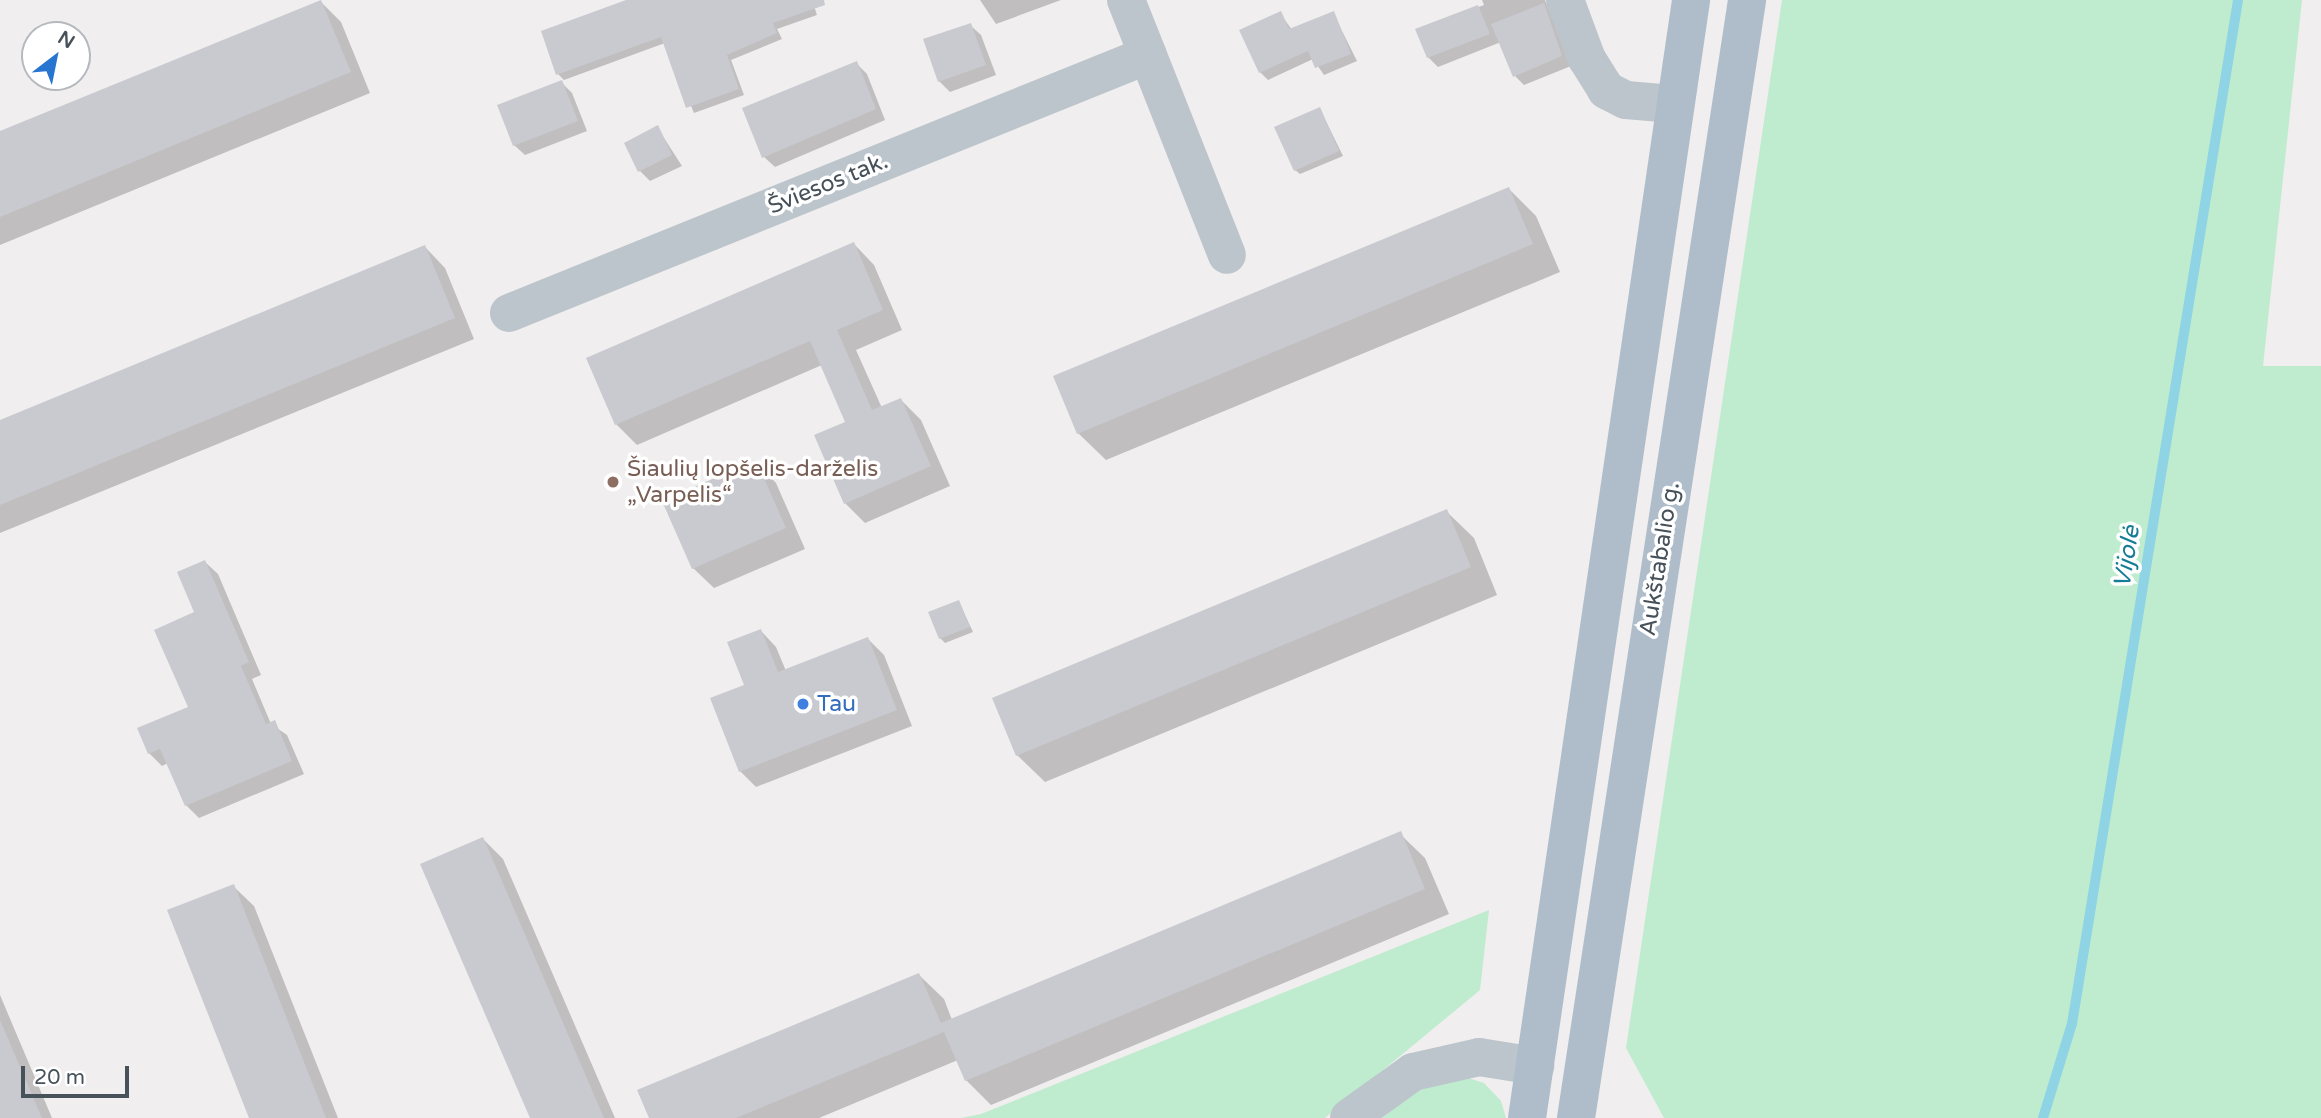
<!DOCTYPE html>
<html>
<head>
<meta charset="utf-8">
<style>
  body { margin:0 }
  #map { position:relative; width:2321px; height:1118px; overflow:hidden; background:#f0eeee; font-family:"Varela Round",sans-serif }
  div>[style] { position:absolute }
  .green>* { inset:0; background:#bfebcf }
  .shadow>* { inset:0; background:#0003 }
  .stream>* { height:10px; margin:-5px; padding:0 5px; transform-origin:5px; border-radius:5px; background:#8fd4e5 }
  .building>* { inset:0; background:#c8cad0 }
  .minor>* { height:38px; margin:-19px; padding:0 19px; transform-origin:19px; border-radius:19px; background:#bdc5cc }
  .major>* { height:38px; margin:-19px; padding:0 19px; transform-origin:19px; border-radius:19px; background:#afbdcb }
  .dots>* { width:19px; height:19px; translate:-50% -50%; box-sizing:border-box; border:4px solid #fff; border-radius:50% }
  span { translate:-50% -50%; white-space:nowrap; text-align:center; line-height:1.15; -webkit-text-stroke:7px #fff; paint-order:stroke }
  .street-label { font-size:23px; color:#475159 }
  .education-label { font-size:23px; color:#785e54 }
  .left { translate:0 -50%; text-align:left }
  .shop-label { font-size:23px; color:#366cbe }
  .water-label { font-size:24px; color:#177d96; font-style:italic }
  .north { position:absolute; left:21px; top:21px; width:70px; height:70px; box-sizing:border-box; background:#fff; border:2px solid #b5b9bd; border-radius:50%; rotate:32deg; font-size:19px; font-weight:700; line-height:28px; text-align:center; color:#475159 }
  .north::after { content:''; display:block; margin:auto; width:24px; height:32px; background:#2774d1; clip-path:polygon(50% 0,100% 100%,50% 72%,0 100%) }
  .scale { position:absolute; left:21px; top:1066px; width:108px; height:32px; box-sizing:border-box; border:4px solid #475159; border-top:0; padding-left:9px; font-size:21px; line-height:24px; white-space:nowrap; color:#475159; -webkit-text-stroke:5px #fff; paint-order:stroke }
</style>
</head>
<body>
<div id="map">
  <div class="green">
    <i style="clip-path:polygon(1782px 0,2302px 0,2263px 366px,2321px 366px,2321px 1118px,1664px 1118px,1626px 1048px)"></i>
    <i style="clip-path:polygon(1489px 910px,1480px 990px,1325px 1118px,961px 1118px,981px 1114px)"></i>
    <i style="clip-path:polygon(1465px 1077px,1484px 1083px,1501px 1101px,1506px 1118px,1382px 1118px,1412px 1094px,1444px 1079px)"></i>
  </div>
  <div class="shadow">
    <i style="clip-path:polygon(631px 0,812px 0,817px 15px,777px 29px,782px 39px,731px 60px,744px 95px,694px 113px,665px 43px,564px 80px,558px 74px)"></i>
    <i style="clip-path:polygon(980px 0,1061px 0,996px 24px)"></i>
    <i style="clip-path:polygon(1482px 0,1545px 0,1571px 66px,1524px 85px,1515px 76px,1501px 42px,1438px 67px,1428px 57px,1418px 30px,1484px 5px)"></i>
    <i style="clip-path:polygon(321px 2px,341px 22px,370px 93px,0 245px,0 133px)"></i>
    <i style="clip-path:polygon(1280px 13px,1292px 30px,1333px 13px,1357px 61px,1324px 75px,1313px 59px,1268px 80px,1260px 72px)"></i>
    <i style="clip-path:polygon(970px 25px,981px 35px,996px 75px,950px 92px,939px 81px)"></i>
    <i style="clip-path:polygon(856px 63px,867px 74px,885px 120px,775px 167px,764px 157px)"></i>
    <i style="clip-path:polygon(561px 82px,572px 93px,587px 131px,525px 155px,514px 145px)"></i>
    <i style="clip-path:polygon(1320px 109px,1343px 156px,1300px 174px,1295px 170px)"></i>
    <i style="clip-path:polygon(657px 127px,682px 166px,650px 181px,640px 171px)"></i>
    <i style="clip-path:polygon(1509px 189px,1536px 216px,1560px 272px,1106px 460px,1078px 433px)"></i>
    <i style="clip-path:polygon(854px 244px,874px 265px,902px 330px,856px 350px,882px 408px,901px 400px,921px 420px,950px 486px,865px 523px,845px 503px,847px 423px,822px 365px,637px 445px,616px 424px)"></i>
    <i style="clip-path:polygon(425px 247px,445px 268px,474px 339px,0 533px,0 422px)"></i>
    <i style="clip-path:polygon(756px 462px,776px 483px,805px 549px,714px 588px,693px 568px)"></i>
    <i style="clip-path:polygon(1446px 511px,1474px 538px,1497px 595px,1045px 782px,1017px 755px)"></i>
    <i style="clip-path:polygon(205px 562px,218px 574px,261px 675px,252px 679px,271px 724px,287px 735px,304px 774px,199px 818px,186px 805px,168px 763px,162px 766px,149px 753px,190px 708px)"></i>
    <i style="clip-path:polygon(959px 602px,973px 632px,945px 643px,940px 638px)"></i>
    <i style="clip-path:polygon(761px 631px,776px 647px,786px 671px,868px 639px,884px 655px,912px 726px,756px 787px,740px 771px,746px 686px)"></i>
    <i style="clip-path:polygon(1400px 834px,1425px 858px,1449px 914px,991px 1105px,966px 1080px,958px 1060px,819px 1118px,651px 1118px,919px 975px,944px 999px,952px 1020px)"></i>
    <i style="clip-path:polygon(483px 839px,503px 859px,615px 1118px,531px 1118px)"></i>
    <i style="clip-path:polygon(233px 886px,254px 906px,338px 1118px,251px 1118px)"></i>
    <i style="clip-path:polygon(0 995px,52px 1118px,0 1118px)"></i>
  </div>
  <div class="stream">
    <i style="left:2043px;top:1118px;width:98px;rotate:-72.9deg"></i>
    <i style="left:2072px;top:1024px;width:1037px;rotate:-80.79deg"></i>
  </div>
  <div class="building">
    <i style="clip-path:polygon(321px 0,351px 72px,0 217px,0 131px)"></i>
    <i style="clip-path:polygon(626px 0,824px 0,825px 5px,773px 23px,777px 33px,727px 55px,739px 89px,686px 108px,661px 37px,556px 75px,541px 31px)"></i>
    <i style="clip-path:polygon(1544px 3px,1562px 56px,1513px 77px,1491px 24px)"></i>
    <i style="clip-path:polygon(1478px 5px,1490px 34px,1427px 58px,1415px 29px)"></i>
    <i style="clip-path:polygon(1281px 11px,1289px 29px,1334px 11px,1351px 54px,1315px 68px,1308px 51px,1259px 73px,1239px 30px)"></i>
    <i style="clip-path:polygon(971px 23px,986px 65px,938px 82px,923px 39px)"></i>
    <i style="clip-path:polygon(857px 61px,876px 109px,762px 158px,742px 108px)"></i>
    <i style="clip-path:polygon(562px 80px,578px 121px,513px 146px,497px 105px)"></i>
    <i style="clip-path:polygon(1320px 107px,1339px 151px,1294px 171px,1274px 127px)"></i>
    <i style="clip-path:polygon(658px 125px,672px 155px,638px 172px,624px 143px)"></i>
    <i style="clip-path:polygon(1509px 187px,1533px 244px,1077px 434px,1053px 376px)"></i>
    <i style="clip-path:polygon(854px 242px,883px 310px,837px 330px,872px 410px,901px 398px,931px 466px,844px 504px,814px 435px,845px 422px,810px 341px,615px 425px,586px 358px)"></i>
    <i style="clip-path:polygon(425px 245px,455px 318px,0 505px,0 420px)"></i>
    <i style="clip-path:polygon(756px 460px,786px 528px,692px 569px,662px 501px)"></i>
    <i style="clip-path:polygon(1447px 509px,1471px 567px,1016px 756px,992px 698px)"></i>
    <i style="clip-path:polygon(205px 560px,249px 662px,241px 666px,266px 724px,275px 720px,292px 761px,185px 806px,160px 749px,148px 754px,137px 728px,188px 707px,154px 630px,194px 612px,177px 572px)"></i>
    <i style="clip-path:polygon(959px 600px,970px 627px,939px 639px,928px 612px)"></i>
    <i style="clip-path:polygon(761px 629px,778px 672px,868px 637px,897px 710px,739px 772px,710px 698px,744px 685px,727px 642px)"></i>
    <i style="clip-path:polygon(1401px 831px,1425px 889px,965px 1081px,944px 1032px,736px 1118px,649px 1118px,637px 1090px,919px 973px,941px 1023px)"></i>
    <i style="clip-path:polygon(483px 837px,604px 1118px,530px 1118px,420px 864px)"></i>
    <i style="clip-path:polygon(234px 884px,326px 1118px,249px 1118px,167px 910px)"></i>
    <i style="clip-path:polygon(0 1020px,42px 1118px,0 1118px)"></i>
  </div>
  <div class="minor">
    <i style="left:1126px;top:0;width:274px;rotate:68.4deg"></i>
    <i style="left:1565px;top:0;width:63px;rotate:69.6deg"></i>
    <i style="left:1587px;top:59px;width:36px;rotate:58deg"></i>
    <i style="left:1606px;top:90px;width:22px;rotate:27deg"></i>
    <i style="left:1626px;top:100px;width:47px;rotate:4.9deg"></i>
    <i style="left:509px;top:313px;width:689px;rotate:-21.99deg"></i>
    <i style="left:1349px;top:1118px;width:79px;rotate:-35.7deg"></i>
    <i style="left:1413px;top:1072px;width:68px;rotate:-12.8deg"></i>
    <i style="left:1479px;top:1057px;width:57px;rotate:9.1deg"></i>
  </div>
  <div class="major">
    <i style="left:1527px;top:1118px;width:1130px;rotate:-81.65deg"></i>
    <i style="left:1576px;top:1118px;width:1131px;rotate:-81.3deg"></i>
  </div>
  <div class="dots">
    <i style="left:613px;top:482px;background:#8d6e63"></i>
    <i style="left:803px;top:704px;background:#3f7fe0"></i>
  </div>
  <div class="street-label">
    <span style="left:828px;top:184px;rotate:-22deg">Šviesos tak.</span>
    <span style="left:1660px;top:559px;rotate:-81deg">Aukštabalio g.</span>
  </div>
  <div class="education-label">
    <span class="left" style="left:627px;top:482px">Šiaulių lopšelis-darželis<br>„Varpelis“</span>
  </div>
  <div class="shop-label">
    <span class="left" style="left:817px;top:704px">Tau</span>
  </div>
  <div class="water-label">
    <span style="left:2127px;top:557px;rotate:-81deg">Vijolė</span>
  </div>
  <div class="north">N</div>
  <div class="scale">20 m</div>
</div>
</body>
</html>
